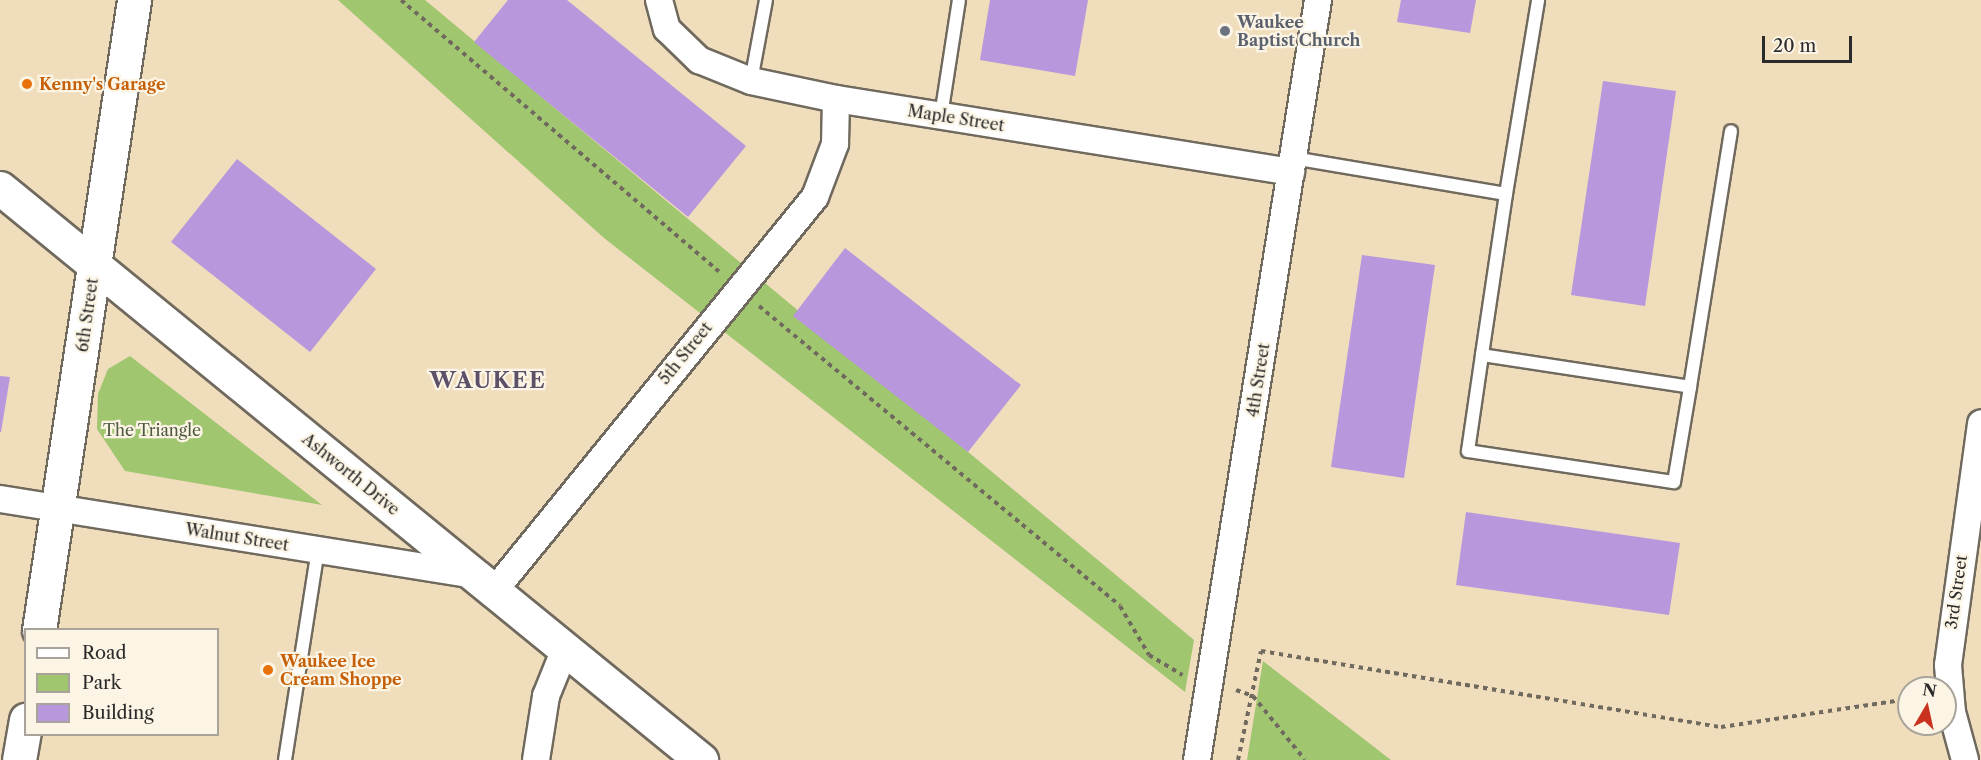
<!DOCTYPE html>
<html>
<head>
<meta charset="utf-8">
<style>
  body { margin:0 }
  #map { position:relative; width:1981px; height:760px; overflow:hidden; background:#f0ddbc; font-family:"Libre Caslon Text",serif }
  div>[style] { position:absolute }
  .green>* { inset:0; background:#a1c670 }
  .building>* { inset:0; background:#b997dc }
  .path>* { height:4px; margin-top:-2px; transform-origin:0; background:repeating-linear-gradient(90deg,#70695e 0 4.5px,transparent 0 9px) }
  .roads { filter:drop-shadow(2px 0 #70695e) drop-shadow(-2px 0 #70695e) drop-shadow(0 2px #70695e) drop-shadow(0 -2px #70695e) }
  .lane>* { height:12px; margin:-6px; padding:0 6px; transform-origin:6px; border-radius:6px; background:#fff }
  .street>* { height:26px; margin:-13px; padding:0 13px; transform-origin:13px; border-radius:13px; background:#fff }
  .secondary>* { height:33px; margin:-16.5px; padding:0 16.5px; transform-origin:16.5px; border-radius:16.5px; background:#fff }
  .dots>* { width:16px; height:16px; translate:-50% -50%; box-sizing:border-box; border:3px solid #fcf5e5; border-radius:50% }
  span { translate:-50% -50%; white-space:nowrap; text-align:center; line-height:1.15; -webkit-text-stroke:4.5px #fcf5e5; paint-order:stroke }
  .worship-label { font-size:16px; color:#5b616d; font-weight:700 }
  .left { translate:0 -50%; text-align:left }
  .food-label { font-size:16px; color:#c56008; font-weight:700 }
  .street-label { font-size:16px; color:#2b2b2b }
  .park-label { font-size:16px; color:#4e5a40 }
  .district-label { font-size:22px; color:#5d5169; font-weight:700; letter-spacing:1.5px }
  .legend { position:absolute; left:24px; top:628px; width:195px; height:108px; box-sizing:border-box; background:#fcf5e5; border:2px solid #a8a49b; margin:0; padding:8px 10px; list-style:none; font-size:18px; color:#2b2b2b }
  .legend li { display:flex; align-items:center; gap:12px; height:30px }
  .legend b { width:30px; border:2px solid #a8a49b }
  .north { position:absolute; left:1897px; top:676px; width:60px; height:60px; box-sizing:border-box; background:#fcf5e5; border:2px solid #a8a49b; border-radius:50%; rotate:9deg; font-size:16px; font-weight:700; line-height:24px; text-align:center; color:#2b2b2b }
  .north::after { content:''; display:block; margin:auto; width:21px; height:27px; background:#c8321e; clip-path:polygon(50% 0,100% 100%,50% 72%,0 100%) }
  .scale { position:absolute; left:1762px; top:36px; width:90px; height:27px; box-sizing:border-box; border:3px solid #2b2b2b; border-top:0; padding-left:8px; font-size:18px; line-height:21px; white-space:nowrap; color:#2b2b2b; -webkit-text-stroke:4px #fcf5e5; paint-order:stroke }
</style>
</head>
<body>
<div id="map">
  <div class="green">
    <i style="clip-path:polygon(338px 0,425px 0,1194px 640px,1185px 692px,604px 238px)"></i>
    <i style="clip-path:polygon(130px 356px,322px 505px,125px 471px,97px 429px,98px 394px,108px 369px)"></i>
    <i style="clip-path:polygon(1263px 661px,1391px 760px,1247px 760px)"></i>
  </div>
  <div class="building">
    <i style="clip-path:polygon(508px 0,567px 0,746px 146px,688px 217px,474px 42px)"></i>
    <i style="clip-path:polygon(990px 0,1088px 0,1075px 76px,980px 60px)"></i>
    <i style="clip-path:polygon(1401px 0,1476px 0,1470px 33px,1397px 22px)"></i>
    <i style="clip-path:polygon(1603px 81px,1676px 91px,1645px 306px,1571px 295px)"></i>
    <i style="clip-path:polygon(237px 159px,376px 269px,310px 352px,171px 242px)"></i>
    <i style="clip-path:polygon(845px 248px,1021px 385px,968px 452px,793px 316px)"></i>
    <i style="clip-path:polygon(1362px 255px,1435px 265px,1404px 478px,1331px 467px)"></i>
    <i style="clip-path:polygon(0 376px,10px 377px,1px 432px,0 432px)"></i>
    <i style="clip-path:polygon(1466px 512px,1680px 543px,1669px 615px,1456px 585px)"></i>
  </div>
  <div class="path">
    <i style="left:401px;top:0;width:418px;rotate:40.5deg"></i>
    <i style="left:759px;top:306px;width:469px;rotate:39.7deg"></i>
    <i style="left:1120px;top:606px;width:57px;rotate:59.4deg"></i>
    <i style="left:1149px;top:655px;width:39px;rotate:31deg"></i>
    <i style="left:1236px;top:690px;width:18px;rotate:19deg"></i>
    <i style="left:1253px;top:696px;width:82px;rotate:50.9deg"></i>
    <i style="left:1238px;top:760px;width:111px;rotate:-78.1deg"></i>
    <i style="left:1261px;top:651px;width:466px;rotate:9.4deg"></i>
    <i style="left:1721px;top:727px;width:190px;rotate:-8.5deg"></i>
  </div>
  <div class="roads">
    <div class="lane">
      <i style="left:751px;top:81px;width:82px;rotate:-79.5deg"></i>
      <i style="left:941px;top:116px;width:117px;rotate:-81.2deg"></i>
      <i style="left:1293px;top:158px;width:216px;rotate:9.6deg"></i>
      <i style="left:1506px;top:194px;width:163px;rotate:98.5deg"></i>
      <i style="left:1482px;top:355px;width:210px;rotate:8.7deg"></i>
      <i style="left:1690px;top:387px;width:259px;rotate:-80.9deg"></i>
      <i style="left:1506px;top:194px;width:197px;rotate:-80.6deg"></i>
      <i style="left:1482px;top:355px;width:97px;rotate:98.3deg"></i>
      <i style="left:1468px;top:451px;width:208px;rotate:8.6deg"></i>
      <i style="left:1674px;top:482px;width:96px;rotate:-80.4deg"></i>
      <i style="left:285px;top:760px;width:213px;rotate:-81.1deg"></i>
    </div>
    <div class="street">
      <i style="left:659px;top:0;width:30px;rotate:75deg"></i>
      <i style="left:667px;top:29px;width:45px;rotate:44.1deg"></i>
      <i style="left:699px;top:60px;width:56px;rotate:22deg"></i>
      <i style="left:751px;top:81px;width:87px;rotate:12deg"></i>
      <i style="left:836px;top:99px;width:461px;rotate:9.1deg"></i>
      <i style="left:0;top:499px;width:480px;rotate:9.1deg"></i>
      <i style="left:494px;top:591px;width:508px;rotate:-50.83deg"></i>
      <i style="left:815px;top:197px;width:57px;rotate:-69.3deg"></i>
      <i style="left:835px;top:144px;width:45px;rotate:-88.7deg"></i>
      <i style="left:536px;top:760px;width:65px;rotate:-81.1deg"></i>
      <i style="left:546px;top:696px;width:51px;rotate:-68deg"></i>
      <i style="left:1197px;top:760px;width:770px;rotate:-80.95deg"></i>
      <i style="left:1965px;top:760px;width:50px;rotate:-105.2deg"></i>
      <i style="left:1952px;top:712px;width:47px;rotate:-94.9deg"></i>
      <i style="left:1948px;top:665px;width:244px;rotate:-82.2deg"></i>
    </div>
    <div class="secondary">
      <i style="left:0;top:188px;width:905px;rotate:39.21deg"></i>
      <i style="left:39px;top:630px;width:637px;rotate:-81.42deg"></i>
      <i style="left:19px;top:760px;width:41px;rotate:-80.1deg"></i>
    </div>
  </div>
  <div class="dots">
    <i style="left:1225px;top:31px;background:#6b7280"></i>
    <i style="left:27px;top:84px;background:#e8710a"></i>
    <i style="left:268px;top:670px;background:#e8710a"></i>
  </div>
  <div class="worship-label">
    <span class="left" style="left:1237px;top:31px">Waukee<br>Baptist Church</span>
  </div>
  <div class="food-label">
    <span class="left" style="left:39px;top:84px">Kenny's Garage</span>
    <span class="left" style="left:280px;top:670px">Waukee Ice<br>Cream Shoppe</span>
  </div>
  <div class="street-label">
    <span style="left:956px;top:118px;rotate:9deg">Maple Street</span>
    <span style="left:87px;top:315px;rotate:-82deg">6th Street</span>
    <span style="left:685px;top:353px;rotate:-51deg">5th Street</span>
    <span style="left:1258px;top:380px;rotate:-81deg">4th Street</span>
    <span style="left:351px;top:474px;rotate:39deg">Ashworth Drive</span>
    <span style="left:237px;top:537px;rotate:9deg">Walnut Street</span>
    <span style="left:1956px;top:592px;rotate:-82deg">3rd Street</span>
  </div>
  <div class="park-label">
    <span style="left:152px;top:430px">The Triangle</span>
  </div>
  <div class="district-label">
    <span style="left:488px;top:381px">WAUKEE</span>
  </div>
  <ul class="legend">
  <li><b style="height:8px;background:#fff"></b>Road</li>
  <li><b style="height:16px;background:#a1c670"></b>Park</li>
  <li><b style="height:16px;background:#b997dc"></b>Building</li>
  </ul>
  <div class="north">N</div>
  <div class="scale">20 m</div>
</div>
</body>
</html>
